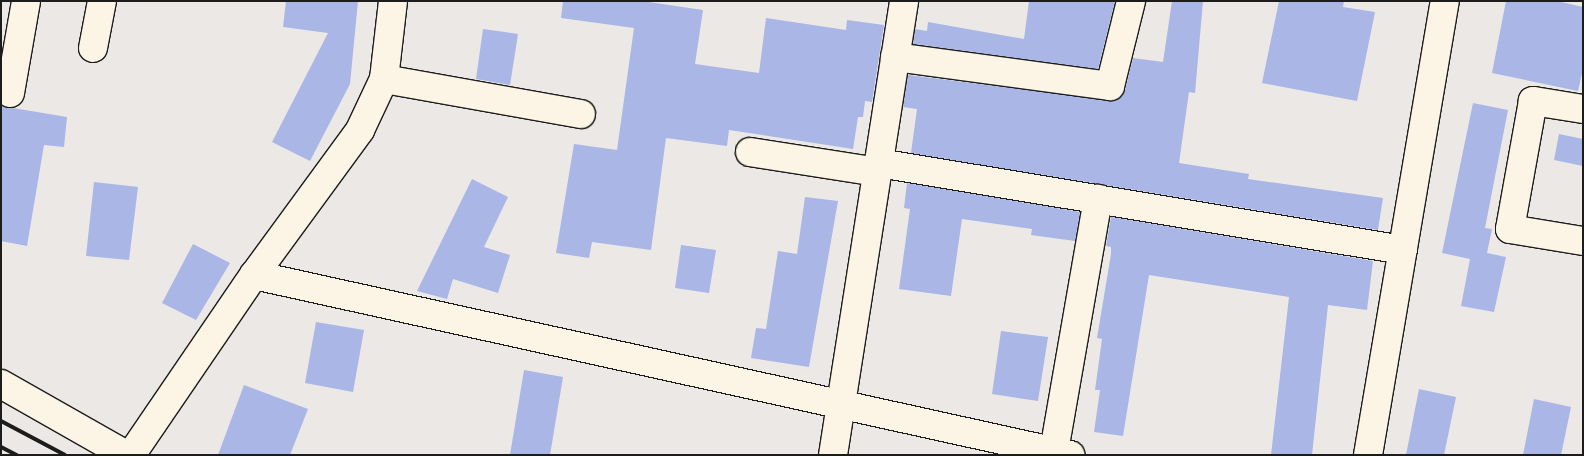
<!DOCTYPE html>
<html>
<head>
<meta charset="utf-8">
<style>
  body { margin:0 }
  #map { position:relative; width:1584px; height:456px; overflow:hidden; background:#ece8e5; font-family:Kalam,sans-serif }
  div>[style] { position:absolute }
  .building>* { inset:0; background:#aab6e6 }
  .roads { filter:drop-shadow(1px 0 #1c1c1c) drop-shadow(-1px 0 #1c1c1c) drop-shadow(0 1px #1c1c1c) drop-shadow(0 -1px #1c1c1c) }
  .minor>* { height:28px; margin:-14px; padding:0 14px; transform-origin:14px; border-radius:14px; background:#fcf5e5 }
  .tertiary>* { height:28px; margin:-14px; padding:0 14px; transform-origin:14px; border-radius:14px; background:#fcf5e5 }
  .rail>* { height:4px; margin:-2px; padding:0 2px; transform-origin:2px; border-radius:2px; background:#1c1c1c }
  span { translate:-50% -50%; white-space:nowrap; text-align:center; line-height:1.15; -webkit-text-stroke:4px #fcf5e5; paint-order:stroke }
  .frame { position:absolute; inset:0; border:2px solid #1c1c1c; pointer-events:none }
</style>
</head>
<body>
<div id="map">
  <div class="building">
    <i style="clip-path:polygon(286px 1px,358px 1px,350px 84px,310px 161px,272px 142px,328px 33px,283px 27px)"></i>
    <i style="clip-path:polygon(563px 1px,642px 1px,703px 10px,695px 64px,759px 73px,766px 18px,846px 30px,847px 20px,884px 25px,872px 102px,865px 101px,863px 117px,858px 117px,853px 149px,729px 130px,727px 146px,666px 138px,651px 250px,592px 242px,589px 258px,556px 253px,574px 144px,617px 150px,634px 28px,561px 18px)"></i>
    <i style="clip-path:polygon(1029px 1px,1115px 1px,1098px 69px,913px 44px,915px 29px,927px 31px,928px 22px,1024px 39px)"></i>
    <i style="clip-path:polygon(1172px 1px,1203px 1px,1195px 93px,1189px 92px,1179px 163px,1249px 174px,1248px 179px,1383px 198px,1378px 230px,911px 153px,917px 109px,903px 107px,908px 75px,1115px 101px,1125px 90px,1133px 58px,1163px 62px)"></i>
    <i style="clip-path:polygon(1279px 1px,1344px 1px,1343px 7px,1375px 12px,1357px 101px,1262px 83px)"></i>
    <i style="clip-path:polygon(1506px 1px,1557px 1px,1583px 7px,1583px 69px,1578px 91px,1492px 73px)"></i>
    <i style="clip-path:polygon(483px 29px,518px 34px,510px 85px,476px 79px)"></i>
    <i style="clip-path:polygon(1473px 103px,1508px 110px,1485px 228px,1492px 229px,1487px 253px,1506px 257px,1494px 312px,1461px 306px,1470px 259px,1442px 253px)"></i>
    <i style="clip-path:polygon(1px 106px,67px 117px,64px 147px,44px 145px,27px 246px,1px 241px)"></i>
    <i style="clip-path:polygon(1559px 134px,1583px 139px,1583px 166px,1554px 160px)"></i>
    <i style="clip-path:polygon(472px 179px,508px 197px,484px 247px,510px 255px,498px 293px,453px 279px,447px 299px,417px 291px)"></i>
    <i style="clip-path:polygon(94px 182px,138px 187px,129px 260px,86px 256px)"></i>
    <i style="clip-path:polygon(907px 183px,1080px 212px,1075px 241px,1031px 235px,1032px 229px,962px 219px,951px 296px,899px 289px,910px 209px,904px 208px)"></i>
    <i style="clip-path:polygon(805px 197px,838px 201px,809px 367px,751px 358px,756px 328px,766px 329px,778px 251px,797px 254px)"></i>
    <i style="clip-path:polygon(1111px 217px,1373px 261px,1367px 310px,1328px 305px,1312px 455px,1271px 455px,1289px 297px,1149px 275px,1123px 436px,1094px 432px,1100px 390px,1095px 390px,1102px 339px,1097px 338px,1111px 254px,1111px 247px,1106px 246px)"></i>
    <i style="clip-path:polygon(193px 244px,230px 263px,196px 320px,162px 303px)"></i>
    <i style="clip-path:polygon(681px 245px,716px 250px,709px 293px,675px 288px)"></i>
    <i style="clip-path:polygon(316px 322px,364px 330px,353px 392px,305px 383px)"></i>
    <i style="clip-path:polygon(1001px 331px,1048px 337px,1038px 401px,992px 394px)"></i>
    <i style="clip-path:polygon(524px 370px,563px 377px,550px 455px,510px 455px)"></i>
    <i style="clip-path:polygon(244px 385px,308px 409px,290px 455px,218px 455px)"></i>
    <i style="clip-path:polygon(1419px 389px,1456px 397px,1444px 455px,1406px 455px)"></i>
    <i style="clip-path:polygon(1534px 399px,1571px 407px,1561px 455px,1523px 455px)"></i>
  </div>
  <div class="roads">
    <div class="minor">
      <i style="left:93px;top:48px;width:48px;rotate:-79.2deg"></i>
      <i style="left:895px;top:57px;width:217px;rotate:7.7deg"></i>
      <i style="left:1110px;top:86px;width:88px;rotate:-76.1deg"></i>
      <i style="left:384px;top:79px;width:200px;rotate:10.1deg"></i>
      <i style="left:10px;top:93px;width:93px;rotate:-80.1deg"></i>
      <i style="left:1583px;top:109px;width:51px;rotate:-170.9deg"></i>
      <i style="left:1533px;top:101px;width:130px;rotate:100.2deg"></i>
      <i style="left:1510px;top:229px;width:74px;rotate:9.3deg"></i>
      <i style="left:750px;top:152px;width:129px;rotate:8.9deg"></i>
      <i style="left:879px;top:163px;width:531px;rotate:9.43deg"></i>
      <i style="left:254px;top:275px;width:836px;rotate:12.44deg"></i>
      <i style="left:1px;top:384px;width:144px;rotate:29.6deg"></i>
      <i style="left:1054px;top:451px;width:256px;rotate:-80.1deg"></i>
      <i style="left:131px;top:455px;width:218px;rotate:-55.7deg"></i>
      <i style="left:254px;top:275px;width:180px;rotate:-53.8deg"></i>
      <i style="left:360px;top:130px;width:56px;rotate:-64.8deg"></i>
      <i style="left:384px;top:79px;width:79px;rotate:-83.4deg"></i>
      <i style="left:833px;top:455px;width:460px;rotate:-81.1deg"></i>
    </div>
    <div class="tertiary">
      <i style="left:1368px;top:455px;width:460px;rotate:-80.4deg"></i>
    </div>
  </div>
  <div class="rail">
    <i style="left:1px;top:421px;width:72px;rotate:28deg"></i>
    <i style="left:1px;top:447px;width:18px;rotate:27deg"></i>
  </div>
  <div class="frame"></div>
</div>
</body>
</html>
